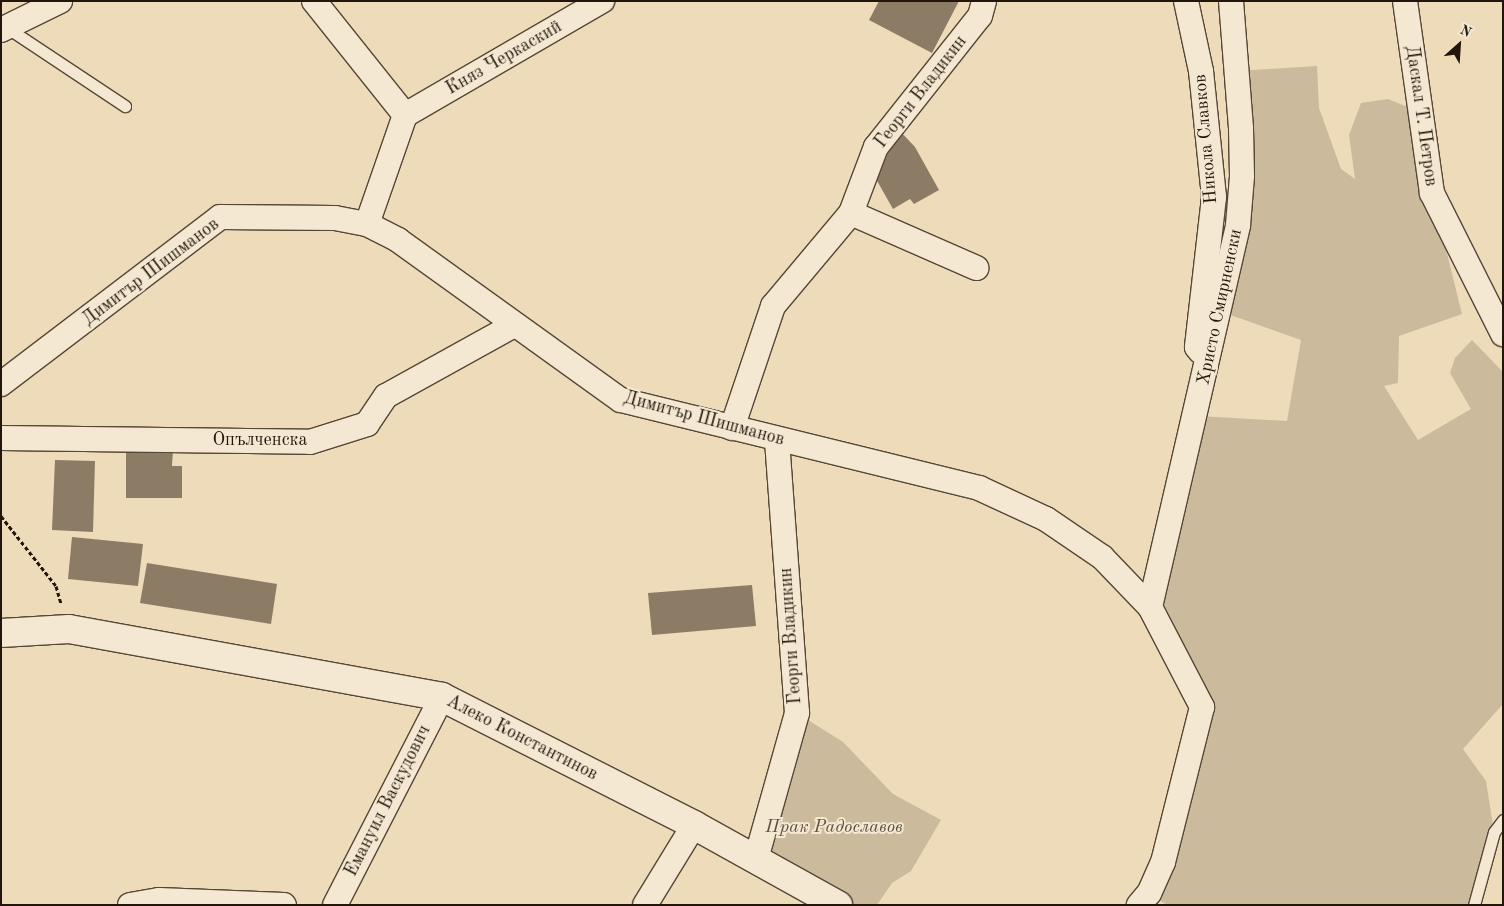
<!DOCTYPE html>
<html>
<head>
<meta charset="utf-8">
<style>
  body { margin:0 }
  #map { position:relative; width:1504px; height:906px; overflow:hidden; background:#eedbba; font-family:"Old Standard TT",serif }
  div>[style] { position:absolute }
  .green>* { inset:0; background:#cbba9c }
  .building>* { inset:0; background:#8c7c66 }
  .path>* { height:3px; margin-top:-1.5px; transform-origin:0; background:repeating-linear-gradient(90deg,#22160a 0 4px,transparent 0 6.5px) }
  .roads { filter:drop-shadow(1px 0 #554736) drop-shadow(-1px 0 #554736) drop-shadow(0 1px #554736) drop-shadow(0 -1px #554736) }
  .lane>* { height:11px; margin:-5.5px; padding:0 5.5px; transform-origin:5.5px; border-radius:5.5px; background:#f4e8d2 }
  .street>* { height:24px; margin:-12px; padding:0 12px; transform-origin:12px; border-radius:12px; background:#f4e8d2 }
  .secondary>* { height:28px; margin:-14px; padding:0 14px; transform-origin:14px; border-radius:14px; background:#f4e8d2 }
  span { translate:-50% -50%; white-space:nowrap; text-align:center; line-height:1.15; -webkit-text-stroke:4px #f4e8d2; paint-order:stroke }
  .street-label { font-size:18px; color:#22160a }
  .park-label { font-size:18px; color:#5d4f3d; font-style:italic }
  .frame { position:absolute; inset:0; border:2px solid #22160a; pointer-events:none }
  .north { position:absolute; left:1434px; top:20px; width:50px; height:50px; -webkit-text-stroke:4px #f4e8d2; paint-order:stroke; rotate:26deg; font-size:14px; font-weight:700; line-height:20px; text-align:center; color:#22160a }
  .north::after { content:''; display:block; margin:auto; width:18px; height:22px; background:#22160a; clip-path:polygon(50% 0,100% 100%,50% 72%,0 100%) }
</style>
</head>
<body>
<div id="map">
  <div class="green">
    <i style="clip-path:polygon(1317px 66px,1319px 108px,1341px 169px,1355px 179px,1349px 135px,1361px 103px,1388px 99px,1420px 112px,1432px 193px,1462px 314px,1399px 336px,1398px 383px,1384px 386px,1418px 440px,1471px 409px,1450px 373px,1455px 358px,1472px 340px,1503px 372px,1503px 704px,1463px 749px,1486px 781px,1494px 832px,1474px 905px,1167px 905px,1149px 893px,1202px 707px,1150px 607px,1199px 416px,1287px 421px,1301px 340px,1222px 312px,1237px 71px)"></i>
    <i style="clip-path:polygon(797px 713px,843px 742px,893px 794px,941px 820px,911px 871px,892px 883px,877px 905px,838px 905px,756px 859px)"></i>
  </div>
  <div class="building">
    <i style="clip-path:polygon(879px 1px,959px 1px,932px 53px,869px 20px)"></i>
    <i style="clip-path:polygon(899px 130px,915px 147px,939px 190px,914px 204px,910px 199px,893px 209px,872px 172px)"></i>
    <i style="clip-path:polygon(126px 449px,173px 450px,172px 466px,182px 466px,182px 498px,126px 498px)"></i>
    <i style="clip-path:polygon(55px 460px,95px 461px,93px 532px,52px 530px)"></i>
    <i style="clip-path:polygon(72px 537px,143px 544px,138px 586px,68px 579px)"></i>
    <i style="clip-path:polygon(147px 563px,277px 584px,271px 624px,140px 603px)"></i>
    <i style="clip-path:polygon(752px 585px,756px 626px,652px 635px,648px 593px)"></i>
  </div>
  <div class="path">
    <i style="left:1px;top:516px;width:89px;rotate:51.8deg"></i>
    <i style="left:56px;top:586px;width:18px;rotate:74deg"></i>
  </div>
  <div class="roads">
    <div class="lane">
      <i style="left:6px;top:27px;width:143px;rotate:33.6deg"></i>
      <i style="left:1474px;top:905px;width:76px;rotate:-74.7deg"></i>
      <i style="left:1494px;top:832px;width:15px;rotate:-53deg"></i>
    </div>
    <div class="street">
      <i style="left:314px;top:1px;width:146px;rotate:51.4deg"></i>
      <i style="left:405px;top:115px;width:115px;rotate:109.2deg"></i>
      <i style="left:1186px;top:1px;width:72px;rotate:77.9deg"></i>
      <i style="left:1201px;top:71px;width:127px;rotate:84.1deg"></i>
      <i style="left:1214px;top:197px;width:151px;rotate:96.5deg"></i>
      <i style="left:1197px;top:347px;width:5px;rotate:53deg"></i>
      <i style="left:1405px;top:1px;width:194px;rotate:82deg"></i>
      <i style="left:1432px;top:193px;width:158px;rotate:63.3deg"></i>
      <i style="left:1px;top:30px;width:66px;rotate:-26.2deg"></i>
      <i style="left:405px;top:115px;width:228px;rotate:-30.1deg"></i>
      <i style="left:851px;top:213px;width:71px;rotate:-69.3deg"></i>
      <i style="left:876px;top:147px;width:167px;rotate:-51.6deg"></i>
      <i style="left:980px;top:16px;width:16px;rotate:-75deg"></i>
      <i style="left:1px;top:384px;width:275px;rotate:-37.3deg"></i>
      <i style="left:220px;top:217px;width:115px;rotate:0.5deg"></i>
      <i style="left:335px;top:218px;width:33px;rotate:11deg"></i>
      <i style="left:367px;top:224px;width:35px;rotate:27deg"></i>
      <i style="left:398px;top:240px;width:274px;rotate:35.7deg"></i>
      <i style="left:621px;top:400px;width:369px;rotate:13.8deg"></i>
      <i style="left:979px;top:488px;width:74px;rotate:24.8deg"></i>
      <i style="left:1046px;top:519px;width:68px;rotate:34.2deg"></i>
      <i style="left:1102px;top:557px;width:69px;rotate:46.2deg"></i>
      <i style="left:1150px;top:607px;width:113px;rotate:62.5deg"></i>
      <i style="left:1202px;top:707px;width:160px;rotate:104.1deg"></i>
      <i style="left:1163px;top:862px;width:34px;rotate:114deg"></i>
      <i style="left:1149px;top:893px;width:16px;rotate:130deg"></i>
      <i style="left:732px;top:428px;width:129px;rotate:-71.4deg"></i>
      <i style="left:773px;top:306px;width:121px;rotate:-50deg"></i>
      <i style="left:851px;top:213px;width:137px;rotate:23.7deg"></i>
      <i style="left:1px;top:438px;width:309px;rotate:0.7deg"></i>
      <i style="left:310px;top:442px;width:60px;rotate:-17.5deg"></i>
      <i style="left:367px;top:424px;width:34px;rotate:-56deg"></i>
      <i style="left:386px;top:396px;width:146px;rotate:-29deg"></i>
      <i style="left:1150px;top:607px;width:392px;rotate:-77deg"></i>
      <i style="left:1238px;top:225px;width:49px;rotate:-85.3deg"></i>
      <i style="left:1242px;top:176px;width:48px;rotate:-91.2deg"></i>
      <i style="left:1241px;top:128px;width:127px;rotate:-94.5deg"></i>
      <i style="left:756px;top:859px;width:152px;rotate:-74.3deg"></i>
      <i style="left:797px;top:713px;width:275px;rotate:-94.2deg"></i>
      <i style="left:130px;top:905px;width:29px;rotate:-10deg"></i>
      <i style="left:159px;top:900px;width:125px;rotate:2.3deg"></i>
      <i style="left:335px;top:905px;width:234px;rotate:-62.8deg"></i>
      <i style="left:645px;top:905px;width:94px;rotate:-58.5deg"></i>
    </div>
    <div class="secondary">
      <i style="left:1px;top:633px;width:68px;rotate:-3.4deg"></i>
      <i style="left:69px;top:629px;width:379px;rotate:10.3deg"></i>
      <i style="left:442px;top:697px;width:283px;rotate:26.9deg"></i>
      <i style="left:694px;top:825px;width:165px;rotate:29.1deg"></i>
    </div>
  </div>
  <div class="street-label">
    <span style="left:504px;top:58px;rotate:-30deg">Княз Черкаский</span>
    <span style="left:921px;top:92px;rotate:-52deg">Георги Владикин</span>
    <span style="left:1421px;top:116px;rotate:82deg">Даскал Т. Петров</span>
    <span style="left:1206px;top:139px;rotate:-95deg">Никола Славков</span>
    <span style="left:151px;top:272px;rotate:-37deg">Димитър Шишманов</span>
    <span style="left:1220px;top:307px;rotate:-78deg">Христо Смирненски</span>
    <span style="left:704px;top:419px;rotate:15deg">Димитър Шишманов</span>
    <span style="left:260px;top:440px">Опълченска</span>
    <span style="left:791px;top:636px;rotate:-94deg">Георги Владикин</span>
    <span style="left:522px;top:738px;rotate:27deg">Алеко Константинов</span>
    <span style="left:388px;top:801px;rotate:-63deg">Емануил Васкудович</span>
  </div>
  <div class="park-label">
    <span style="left:834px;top:827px">Прак Радославов</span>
  </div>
  <div class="frame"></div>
  <div class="north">N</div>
</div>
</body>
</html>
